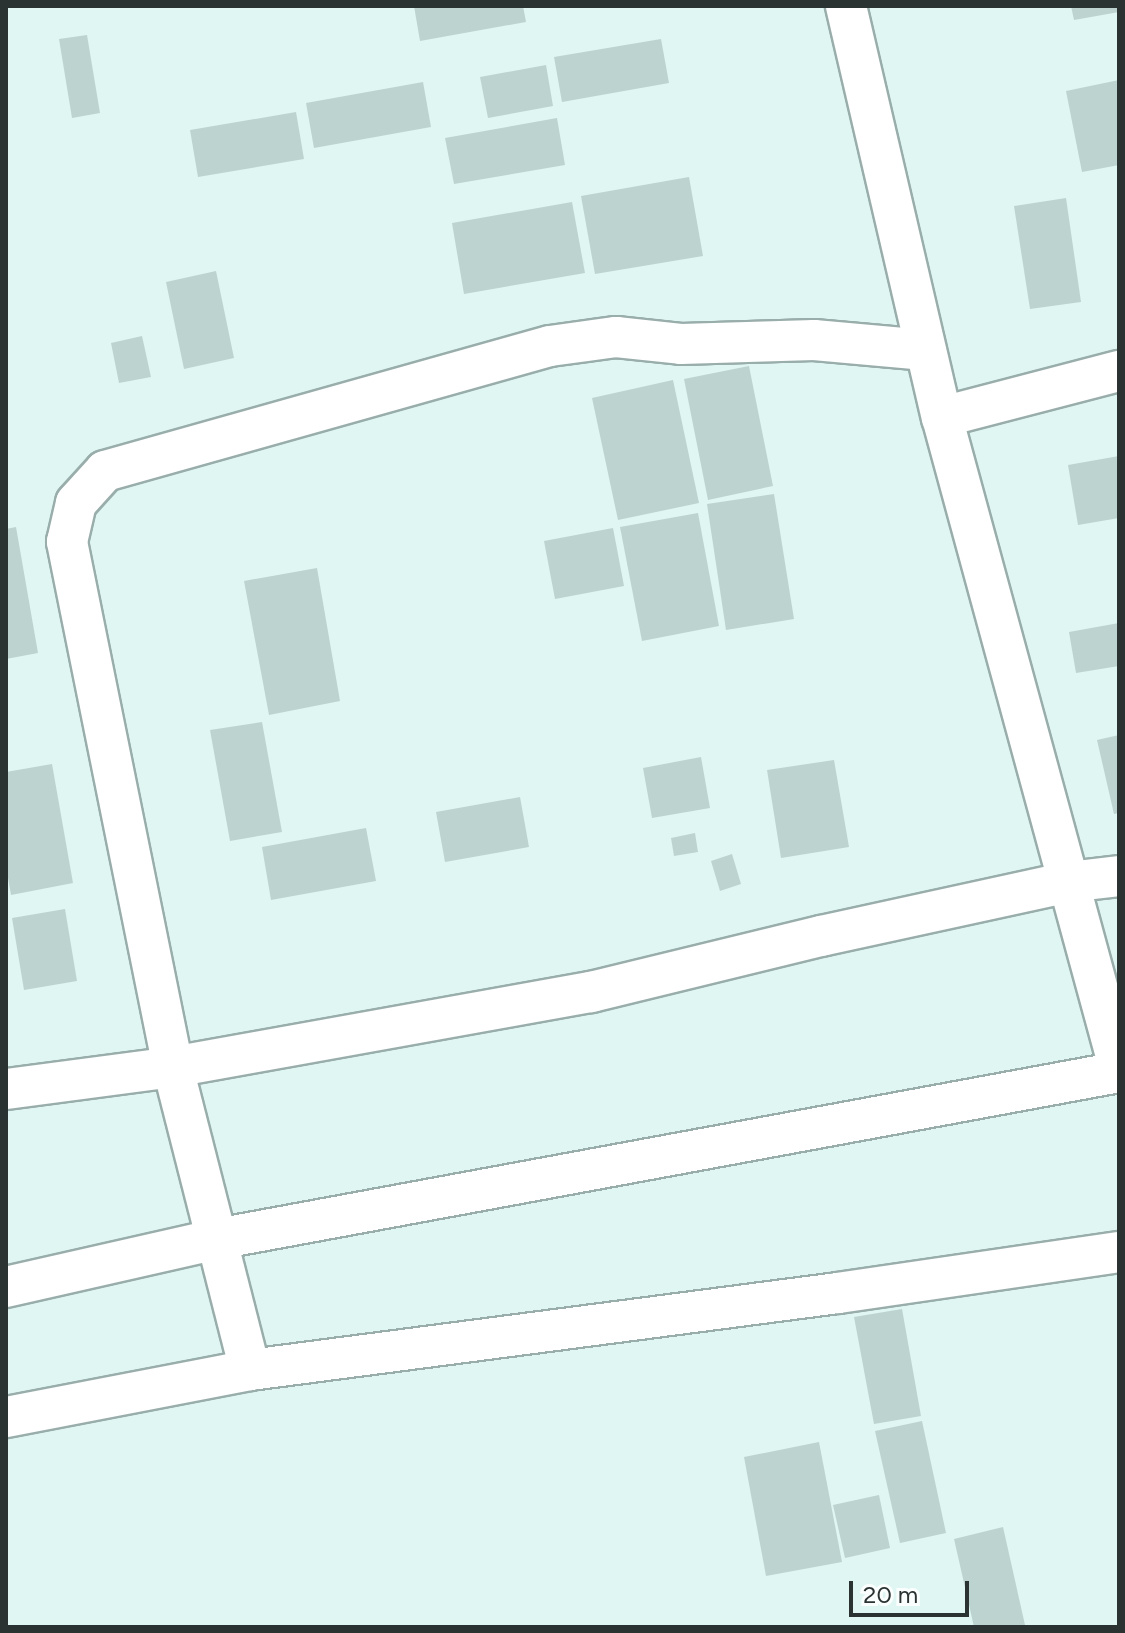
<!DOCTYPE html>
<html>
<head>
<meta charset="utf-8">
<style>
  body { margin:0 }
  #map { position:relative; width:1125px; height:1633px; overflow:hidden; background:#dff6f3; font-family:Figtree,sans-serif }
  div>[style] { position:absolute }
  .building>* { inset:0; background:#bdd3d0 }
  .roads { filter:drop-shadow(2px 0 #99aeab) drop-shadow(-2px 0 #99aeab) drop-shadow(0 2px #99aeab) drop-shadow(0 -2px #99aeab) }
  .street>* { height:40px; margin:-20px; padding:0 20px; transform-origin:20px; border-radius:20px; background:#fff }
  span { translate:-50% -50%; white-space:nowrap; text-align:center; line-height:1.15; -webkit-text-stroke:8px #fafffe; paint-order:stroke }
  .frame { position:absolute; inset:0; border:8px solid #2b3332; pointer-events:none }
  .scale { position:absolute; left:849px; top:1581px; width:120px; height:36px; box-sizing:border-box; border:4px solid #2b3332; border-top:0; padding-left:10px; font-size:24px; line-height:28px; white-space:nowrap; color:#2b3332; -webkit-text-stroke:6px #fafffe; paint-order:stroke }
</style>
</head>
<body>
<div id="map">
  <div class="building">
    <i style="clip-path:polygon(414px 6px,523px 6px,526px 22px,420px 41px)"></i>
    <i style="clip-path:polygon(1071px 6px,1119px 6px,1119px 12px,1074px 20px)"></i>
    <i style="clip-path:polygon(87px 35px,100px 113px,72px 118px,59px 39px)"></i>
    <i style="clip-path:polygon(661px 39px,669px 83px,562px 102px,554px 57px)"></i>
    <i style="clip-path:polygon(546px 65px,553px 106px,488px 118px,480px 77px)"></i>
    <i style="clip-path:polygon(1119px 80px,1119px 165px,1082px 172px,1066px 91px)"></i>
    <i style="clip-path:polygon(423px 82px,431px 127px,314px 148px,306px 103px)"></i>
    <i style="clip-path:polygon(296px 112px,304px 159px,198px 177px,190px 130px)"></i>
    <i style="clip-path:polygon(557px 118px,565px 165px,454px 184px,445px 138px)"></i>
    <i style="clip-path:polygon(689px 177px,703px 256px,595px 274px,581px 196px)"></i>
    <i style="clip-path:polygon(1066px 198px,1081px 302px,1030px 309px,1014px 206px)"></i>
    <i style="clip-path:polygon(572px 202px,585px 273px,464px 294px,452px 223px)"></i>
    <i style="clip-path:polygon(216px 271px,234px 358px,184px 369px,166px 282px)"></i>
    <i style="clip-path:polygon(142px 336px,151px 377px,119px 383px,111px 343px)"></i>
    <i style="clip-path:polygon(749px 366px,773px 486px,708px 500px,684px 379px)"></i>
    <i style="clip-path:polygon(673px 380px,699px 503px,618px 520px,592px 398px)"></i>
    <i style="clip-path:polygon(1119px 456px,1119px 518px,1078px 525px,1068px 465px)"></i>
    <i style="clip-path:polygon(774px 494px,794px 619px,726px 630px,707px 504px)"></i>
    <i style="clip-path:polygon(698px 513px,719px 626px,642px 641px,620px 527px)"></i>
    <i style="clip-path:polygon(16px 527px,38px 653px,6px 659px,6px 529px)"></i>
    <i style="clip-path:polygon(613px 528px,624px 586px,555px 599px,544px 541px)"></i>
    <i style="clip-path:polygon(317px 568px,340px 701px,269px 715px,244px 581px)"></i>
    <i style="clip-path:polygon(1119px 623px,1119px 666px,1076px 673px,1069px 632px)"></i>
    <i style="clip-path:polygon(262px 722px,282px 832px,230px 841px,210px 730px)"></i>
    <i style="clip-path:polygon(1119px 735px,1119px 813px,1114px 814px,1097px 740px)"></i>
    <i style="clip-path:polygon(701px 757px,710px 808px,652px 818px,643px 768px)"></i>
    <i style="clip-path:polygon(834px 760px,849px 847px,781px 858px,767px 770px)"></i>
    <i style="clip-path:polygon(52px 764px,73px 883px,11px 895px,6px 866px,6px 772px)"></i>
    <i style="clip-path:polygon(520px 797px,529px 847px,445px 862px,436px 812px)"></i>
    <i style="clip-path:polygon(366px 828px,376px 881px,271px 900px,262px 847px)"></i>
    <i style="clip-path:polygon(695px 833px,698px 852px,674px 856px,671px 838px)"></i>
    <i style="clip-path:polygon(732px 854px,741px 884px,720px 891px,711px 861px)"></i>
    <i style="clip-path:polygon(65px 909px,77px 981px,24px 990px,12px 918px)"></i>
    <i style="clip-path:polygon(902px 1309px,921px 1416px,874px 1424px,854px 1317px)"></i>
    <i style="clip-path:polygon(922px 1421px,946px 1533px,900px 1543px,875px 1431px)"></i>
    <i style="clip-path:polygon(819px 1442px,842px 1562px,766px 1576px,744px 1457px)"></i>
    <i style="clip-path:polygon(879px 1495px,890px 1548px,845px 1558px,833px 1505px)"></i>
    <i style="clip-path:polygon(1003px 1527px,1025px 1625px,974px 1627px,954px 1539px)"></i>
  </div>
  <div class="roads">
    <div class="street">
      <i style="left:846px;top:6px;width:422px;rotate:76.9deg"></i>
      <i style="left:942px;top:417px;width:674px;rotate:74.77deg"></i>
      <i style="left:942px;top:417px;width:183px;rotate:-14.6deg"></i>
      <i style="left:6px;top:1089px;width:168px;rotate:-7.5deg"></i>
      <i style="left:173px;top:1067px;width:425px;rotate:-10.2deg"></i>
      <i style="left:591px;top:992px;width:237px;rotate:-13.7deg"></i>
      <i style="left:821px;top:936px;width:253px;rotate:-12.3deg"></i>
      <i style="left:1068px;top:882px;width:51px;rotate:-6.7deg"></i>
      <i style="left:6px;top:1287px;width:216px;rotate:-12.8deg"></i>
      <i style="left:217px;top:1239px;width:917px;rotate:-10.49deg"></i>
      <i style="left:250px;top:1370px;width:313px;rotate:-104.3deg"></i>
      <i style="left:173px;top:1067px;width:536px;rotate:-101.41deg"></i>
      <i style="left:67px;top:542px;width:40px;rotate:-77deg"></i>
      <i style="left:76px;top:503px;width:43px;rotate:-47.8deg"></i>
      <i style="left:105px;top:471px;width:462px;rotate:-15.7deg"></i>
      <i style="left:550px;top:346px;width:67px;rotate:-7.8deg"></i>
      <i style="left:616px;top:337px;width:65px;rotate:6.1deg"></i>
      <i style="left:681px;top:344px;width:133px;rotate:-1.7deg"></i>
      <i style="left:814px;top:340px;width:112px;rotate:5.1deg"></i>
      <i style="left:6px;top:1417px;width:248px;rotate:-10.9deg"></i>
      <i style="left:250px;top:1370px;width:593px;rotate:-7.46deg"></i>
      <i style="left:838px;top:1293px;width:284px;rotate:-8.3deg"></i>
    </div>
  </div>
  <div class="frame"></div>
  <div class="scale">20 m</div>
</div>
</body>
</html>
